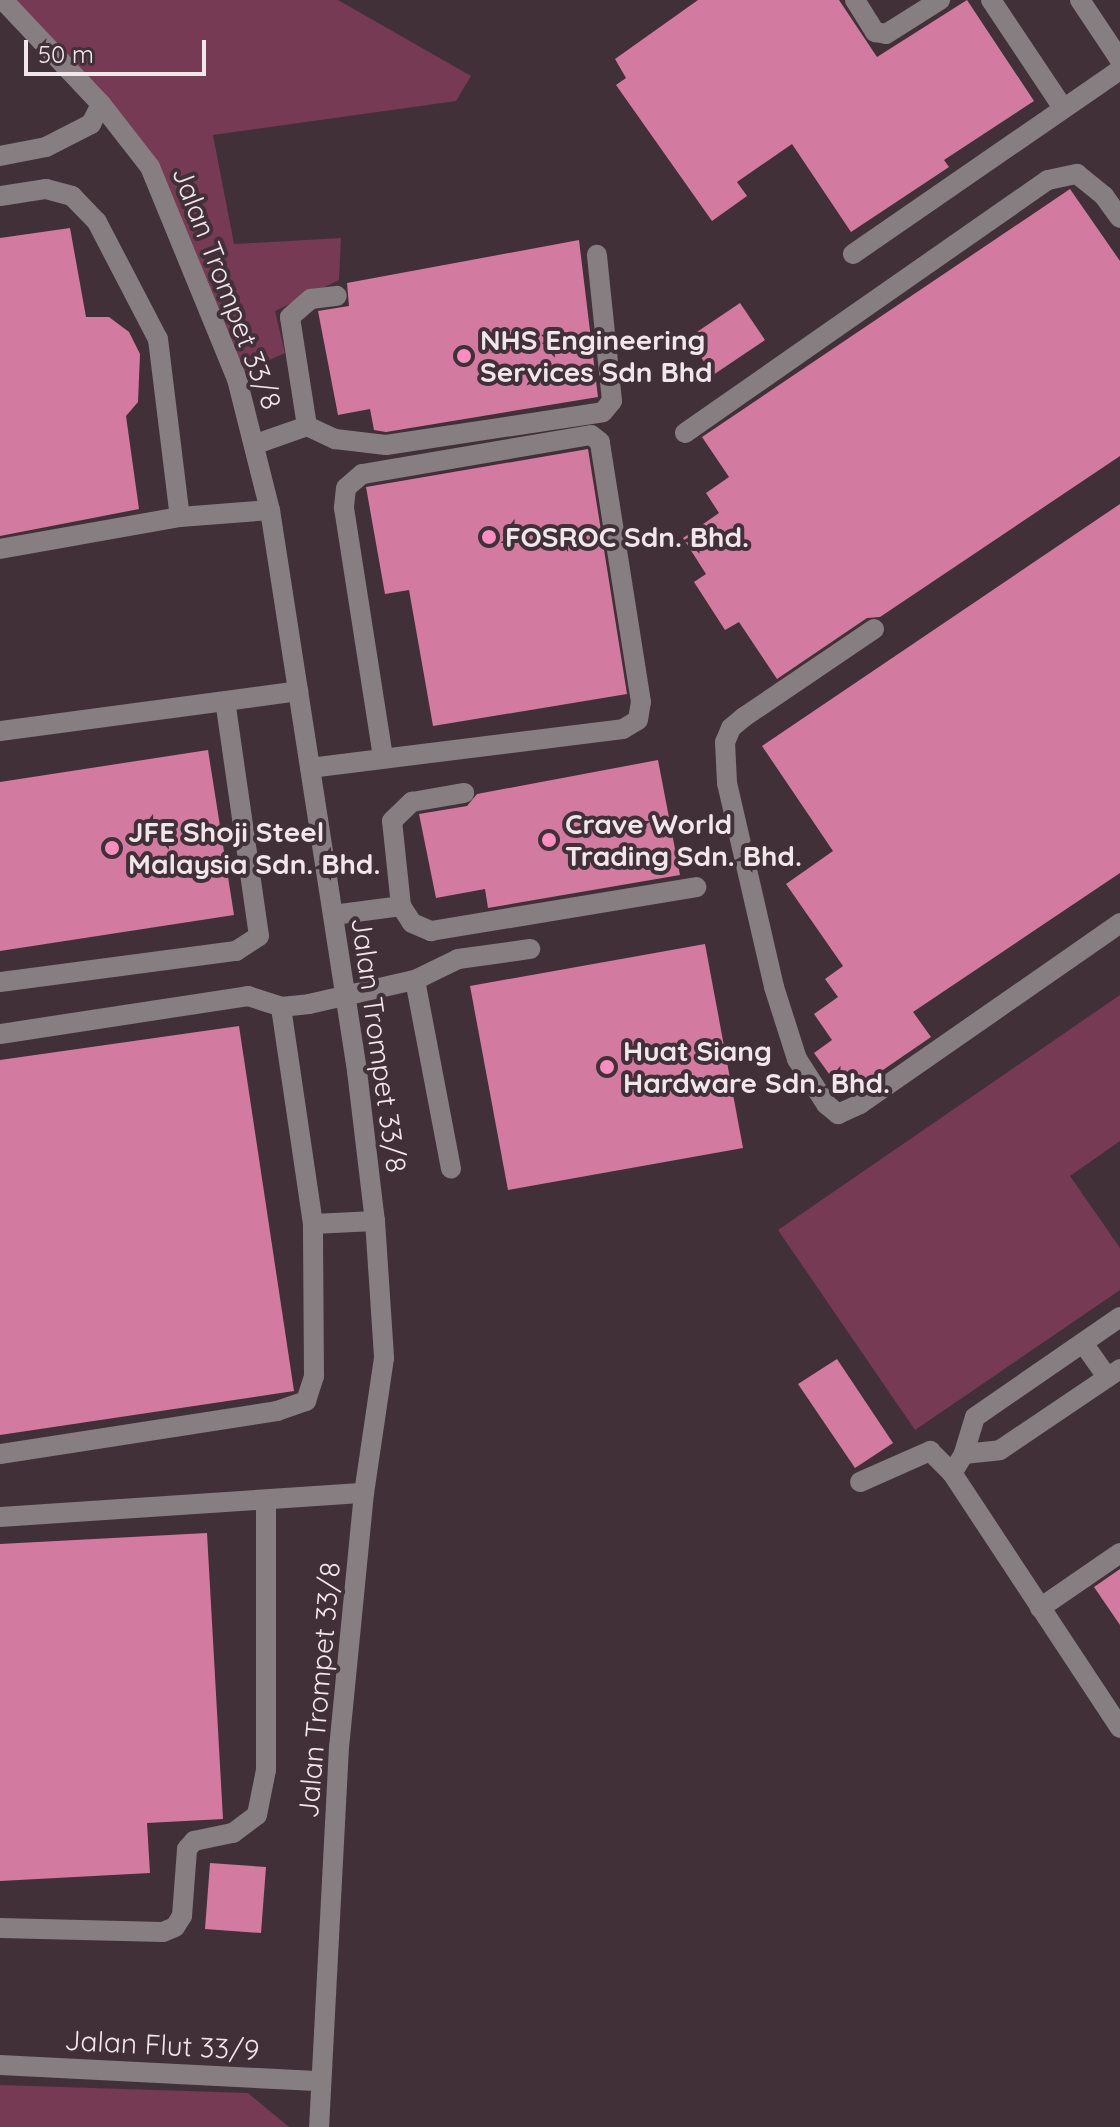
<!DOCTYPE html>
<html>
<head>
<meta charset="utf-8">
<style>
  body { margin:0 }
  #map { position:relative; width:1120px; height:2127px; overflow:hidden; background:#413037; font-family:Quicksand,sans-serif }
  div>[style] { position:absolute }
  .green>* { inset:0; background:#763a54 }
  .building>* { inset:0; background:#d37aa0 }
  .minor>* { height:20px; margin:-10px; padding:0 10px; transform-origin:10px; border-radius:10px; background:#867e81 }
  .dots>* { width:22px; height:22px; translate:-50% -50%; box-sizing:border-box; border:4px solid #413037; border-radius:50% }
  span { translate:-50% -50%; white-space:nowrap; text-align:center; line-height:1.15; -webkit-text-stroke:8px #413037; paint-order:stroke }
  .street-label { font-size:28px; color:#f1e6ea }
  .poi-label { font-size:28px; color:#f1e6ea; font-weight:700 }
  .left { translate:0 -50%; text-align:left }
  .scale { position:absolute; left:24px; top:40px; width:182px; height:36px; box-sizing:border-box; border:4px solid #f1e6ea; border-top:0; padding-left:10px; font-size:24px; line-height:28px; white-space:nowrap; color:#f1e6ea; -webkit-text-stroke:6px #413037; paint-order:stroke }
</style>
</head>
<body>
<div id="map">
  <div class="green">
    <i style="clip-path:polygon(11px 0,338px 0,471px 76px,456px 101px,213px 135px,234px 244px,341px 238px,339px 280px,275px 311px,285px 353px,242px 372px,156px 161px)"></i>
    <i style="clip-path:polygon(1120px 995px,1120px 1141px,1070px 1176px,1120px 1248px,1120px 1290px,915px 1430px,778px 1230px)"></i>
    <i style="clip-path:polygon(0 2085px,248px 2093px,289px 2127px,0 2127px)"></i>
  </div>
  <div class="building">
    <i style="clip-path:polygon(698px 0,839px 0,877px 57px,967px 0,1034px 101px,944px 160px,949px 167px,851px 232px,792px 144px,737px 182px,747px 196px,712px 221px,616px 85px,626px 78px,615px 59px)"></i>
    <i style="clip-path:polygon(1070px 189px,1120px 261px,1120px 456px,880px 617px,867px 618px,777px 679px,739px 622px,725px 630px,694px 582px,706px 574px,683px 538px,719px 513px,706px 493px,729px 477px,702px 437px)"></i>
    <i style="clip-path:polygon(70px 228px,86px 317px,109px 317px,129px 332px,140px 354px,138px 402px,126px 416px,139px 509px,0 536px,0 238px)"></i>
    <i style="clip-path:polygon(579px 240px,598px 397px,386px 432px,374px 430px,370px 409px,338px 415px,318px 311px,349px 306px,347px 283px)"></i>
    <i style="clip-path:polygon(740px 303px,765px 340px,713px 375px,688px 338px)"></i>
    <i style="clip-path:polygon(588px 449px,627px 694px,433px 726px,409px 590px,385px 594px,366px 487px)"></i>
    <i style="clip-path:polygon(1120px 504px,1120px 873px,913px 1012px,931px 1037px,845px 1096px,814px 1053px,832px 1040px,814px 1014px,838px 997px,825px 979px,843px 966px,786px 884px,833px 851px,762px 746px)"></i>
    <i style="clip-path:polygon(208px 750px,234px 915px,0 951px,0 782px)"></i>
    <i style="clip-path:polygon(658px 760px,680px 875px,488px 908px,485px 889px,436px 898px,419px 814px,467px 806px,477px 794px)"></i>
    <i style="clip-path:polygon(705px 944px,743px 1148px,508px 1190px,470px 986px)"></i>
    <i style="clip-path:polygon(239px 1026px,294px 1391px,0 1435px,0 1060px)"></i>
    <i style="clip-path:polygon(837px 1359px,893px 1443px,855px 1468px,798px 1384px)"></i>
    <i style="clip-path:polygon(207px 1533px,223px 1819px,147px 1823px,150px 1873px,0 1881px,0 1544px)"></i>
    <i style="clip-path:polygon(1120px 1569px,1120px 1625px,1094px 1587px)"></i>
    <i style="clip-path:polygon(210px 1863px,266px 1867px,261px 1933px,205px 1929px)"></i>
  </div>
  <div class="minor">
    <i style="left:3px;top:0;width:143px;rotate:46.7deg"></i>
    <i style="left:101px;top:104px;width:80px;rotate:52.1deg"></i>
    <i style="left:150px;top:167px;width:229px;rotate:67.7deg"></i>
    <i style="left:237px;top:379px;width:135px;rotate:75.9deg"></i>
    <i style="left:270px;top:510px;width:568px;rotate:81.18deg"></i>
    <i style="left:357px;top:1071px;width:151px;rotate:83.2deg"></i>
    <i style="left:375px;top:1221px;width:137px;rotate:86.2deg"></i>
    <i style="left:384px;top:1358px;width:136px;rotate:98.4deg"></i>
    <i style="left:364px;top:1493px;width:255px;rotate:95.6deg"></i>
    <i style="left:339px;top:1747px;width:381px;rotate:93deg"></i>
    <i style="left:855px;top:0;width:38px;rotate:58deg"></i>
    <i style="left:875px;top:32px;width:11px;rotate:10deg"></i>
    <i style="left:886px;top:34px;width:64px;rotate:-32.2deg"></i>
    <i style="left:991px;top:0;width:130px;rotate:56.3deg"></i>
    <i style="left:1080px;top:0;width:72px;rotate:56.3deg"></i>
    <i style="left:0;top:156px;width:47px;rotate:-11.1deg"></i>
    <i style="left:46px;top:147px;width:51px;rotate:-27.1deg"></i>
    <i style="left:91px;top:124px;width:22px;rotate:-63deg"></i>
    <i style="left:0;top:196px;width:47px;rotate:-8.7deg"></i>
    <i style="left:46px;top:189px;width:27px;rotate:15deg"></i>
    <i style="left:72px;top:196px;width:36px;rotate:46deg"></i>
    <i style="left:97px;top:222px;width:132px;rotate:62.5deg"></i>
    <i style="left:158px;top:339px;width:179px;rotate:83deg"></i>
    <i style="left:853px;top:254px;width:324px;rotate:-34.6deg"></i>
    <i style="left:307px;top:426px;width:110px;rotate:-98.9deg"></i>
    <i style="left:290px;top:317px;width:28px;rotate:-41deg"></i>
    <i style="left:311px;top:299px;width:26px;rotate:-7deg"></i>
    <i style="left:685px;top:433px;width:442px;rotate:-34.9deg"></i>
    <i style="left:1048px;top:180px;width:30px;rotate:-12deg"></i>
    <i style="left:1077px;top:174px;width:35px;rotate:39deg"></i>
    <i style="left:1104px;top:196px;width:27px;rotate:54deg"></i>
    <i style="left:256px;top:444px;width:54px;rotate:-19.4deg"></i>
    <i style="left:307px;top:426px;width:31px;rotate:25deg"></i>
    <i style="left:335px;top:439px;width:51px;rotate:6.7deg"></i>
    <i style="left:386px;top:445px;width:219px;rotate:-8.6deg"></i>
    <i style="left:603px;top:412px;width:14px;rotate:-51deg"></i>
    <i style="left:612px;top:401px;width:147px;rotate:-95.9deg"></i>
    <i style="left:0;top:549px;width:183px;rotate:-10.1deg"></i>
    <i style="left:180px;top:517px;width:90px;rotate:-4.4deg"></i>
    <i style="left:874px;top:629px;width:157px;rotate:145.9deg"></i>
    <i style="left:744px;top:717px;width:17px;rotate:140deg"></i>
    <i style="left:731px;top:728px;width:15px;rotate:113deg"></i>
    <i style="left:725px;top:742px;width:41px;rotate:87.2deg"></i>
    <i style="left:727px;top:783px;width:209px;rotate:77deg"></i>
    <i style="left:774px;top:987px;width:76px;rotate:72.3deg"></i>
    <i style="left:797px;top:1059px;width:54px;rotate:57.2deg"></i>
    <i style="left:826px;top:1104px;width:16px;rotate:40deg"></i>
    <i style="left:838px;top:1114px;width:24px;rotate:-24deg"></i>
    <i style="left:860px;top:1104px;width:317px;rotate:-34.8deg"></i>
    <i style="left:0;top:731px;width:301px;rotate:-7.6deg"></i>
    <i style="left:310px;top:768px;width:315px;rotate:-7.1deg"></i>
    <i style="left:623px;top:729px;width:17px;rotate:-31deg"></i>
    <i style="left:638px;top:720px;width:18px;rotate:-81deg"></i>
    <i style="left:641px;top:702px;width:263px;rotate:-99deg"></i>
    <i style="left:600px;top:442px;width:11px;rotate:-142deg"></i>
    <i style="left:591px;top:435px;width:232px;rotate:170.3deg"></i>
    <i style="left:362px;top:474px;width:21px;rotate:139deg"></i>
    <i style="left:346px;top:488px;width:20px;rotate:96deg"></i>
    <i style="left:344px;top:508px;width:253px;rotate:81.1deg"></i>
    <i style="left:401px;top:906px;width:85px;rotate:-96deg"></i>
    <i style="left:392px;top:821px;width:28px;rotate:-44deg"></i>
    <i style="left:412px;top:802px;width:53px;rotate:-9.8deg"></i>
    <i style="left:333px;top:915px;width:69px;rotate:-7.5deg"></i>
    <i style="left:401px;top:906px;width:20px;rotate:57deg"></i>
    <i style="left:412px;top:923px;width:21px;rotate:23deg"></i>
    <i style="left:431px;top:931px;width:269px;rotate:-9.4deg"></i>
    <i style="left:415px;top:980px;width:48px;rotate:-26deg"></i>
    <i style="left:458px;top:959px;width:73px;rotate:-7.9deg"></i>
    <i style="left:0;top:982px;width:238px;rotate:-7.5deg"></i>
    <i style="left:236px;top:951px;width:27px;rotate:-33deg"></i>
    <i style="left:259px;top:936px;width:237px;rotate:-98.2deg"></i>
    <i style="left:0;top:1034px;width:251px;rotate:-8.7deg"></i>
    <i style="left:248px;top:996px;width:35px;rotate:18deg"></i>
    <i style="left:281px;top:1007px;width:28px;rotate:-6deg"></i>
    <i style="left:309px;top:1004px;width:109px;rotate:-12.8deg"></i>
    <i style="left:415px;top:980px;width:192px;rotate:79.2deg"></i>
    <i style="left:313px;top:1224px;width:62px;rotate:-2.8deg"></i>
    <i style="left:1120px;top:1317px;width:176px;rotate:145.4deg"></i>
    <i style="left:975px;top:1417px;width:39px;rotate:107deg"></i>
    <i style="left:964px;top:1454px;width:22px;rotate:122deg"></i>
    <i style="left:952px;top:1473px;width:305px;rotate:56.6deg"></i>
    <i style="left:1083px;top:1343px;width:42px;rotate:54.8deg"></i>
    <i style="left:0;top:1454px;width:280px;rotate:-8.8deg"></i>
    <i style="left:277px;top:1411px;width:31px;rotate:-19deg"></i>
    <i style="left:306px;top:1401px;width:26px;rotate:-72deg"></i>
    <i style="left:314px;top:1376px;width:152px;rotate:-90.4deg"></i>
    <i style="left:313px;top:1224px;width:219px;rotate:-98.4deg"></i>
    <i style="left:964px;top:1454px;width:36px;rotate:-6deg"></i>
    <i style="left:1000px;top:1450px;width:145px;rotate:-34deg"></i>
    <i style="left:860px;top:1482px;width:77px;rotate:-23.9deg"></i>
    <i style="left:930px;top:1451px;width:31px;rotate:45deg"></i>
    <i style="left:0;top:1517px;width:365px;rotate:-3.8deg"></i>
    <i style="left:1040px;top:1608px;width:97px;rotate:-34.5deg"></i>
    <i style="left:0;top:1928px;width:163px;rotate:1.4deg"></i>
    <i style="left:163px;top:1932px;width:13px;rotate:-23deg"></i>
    <i style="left:175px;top:1927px;width:13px;rotate:-58deg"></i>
    <i style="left:182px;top:1916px;width:67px;rotate:-85.7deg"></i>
    <i style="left:187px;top:1849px;width:11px;rotate:-49deg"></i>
    <i style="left:194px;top:1841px;width:40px;rotate:-12deg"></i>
    <i style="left:233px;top:1833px;width:30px;rotate:-37deg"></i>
    <i style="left:257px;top:1815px;width:46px;rotate:-78.7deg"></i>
    <i style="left:266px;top:1770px;width:270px;rotate:-90deg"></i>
    <i style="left:0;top:2065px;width:321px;rotate:2.9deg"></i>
  </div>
  <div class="dots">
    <i style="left:464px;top:356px;background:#fd8ebf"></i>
    <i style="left:489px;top:537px;background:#fd8ebf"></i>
    <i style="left:549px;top:840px;background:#fd8ebf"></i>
    <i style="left:112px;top:848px;background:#fd8ebf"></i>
    <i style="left:607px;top:1067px;background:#fd8ebf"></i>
  </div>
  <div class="street-label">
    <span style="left:227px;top:288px;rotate:69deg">Jalan Trompet 33/8</span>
    <span style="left:379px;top:1045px;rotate:82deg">Jalan Trompet 33/8</span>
    <span style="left:319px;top:1690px;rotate:-85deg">Jalan Trompet 33/8</span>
    <span style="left:162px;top:2045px;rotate:3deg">Jalan Flut 33/9</span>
  </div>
  <div class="poi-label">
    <span class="left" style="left:480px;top:356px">NHS Engineering<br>Services Sdn Bhd</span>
    <span class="left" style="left:505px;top:537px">FOSROC Sdn. Bhd.</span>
    <span class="left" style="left:565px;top:840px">Crave World<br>Trading Sdn. Bhd.</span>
    <span class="left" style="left:128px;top:848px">JFE Shoji Steel<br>Malaysia Sdn. Bhd.</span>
    <span class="left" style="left:623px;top:1067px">Huat Siang<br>Hardware Sdn. Bhd.</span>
  </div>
  <div class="scale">50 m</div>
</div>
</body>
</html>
